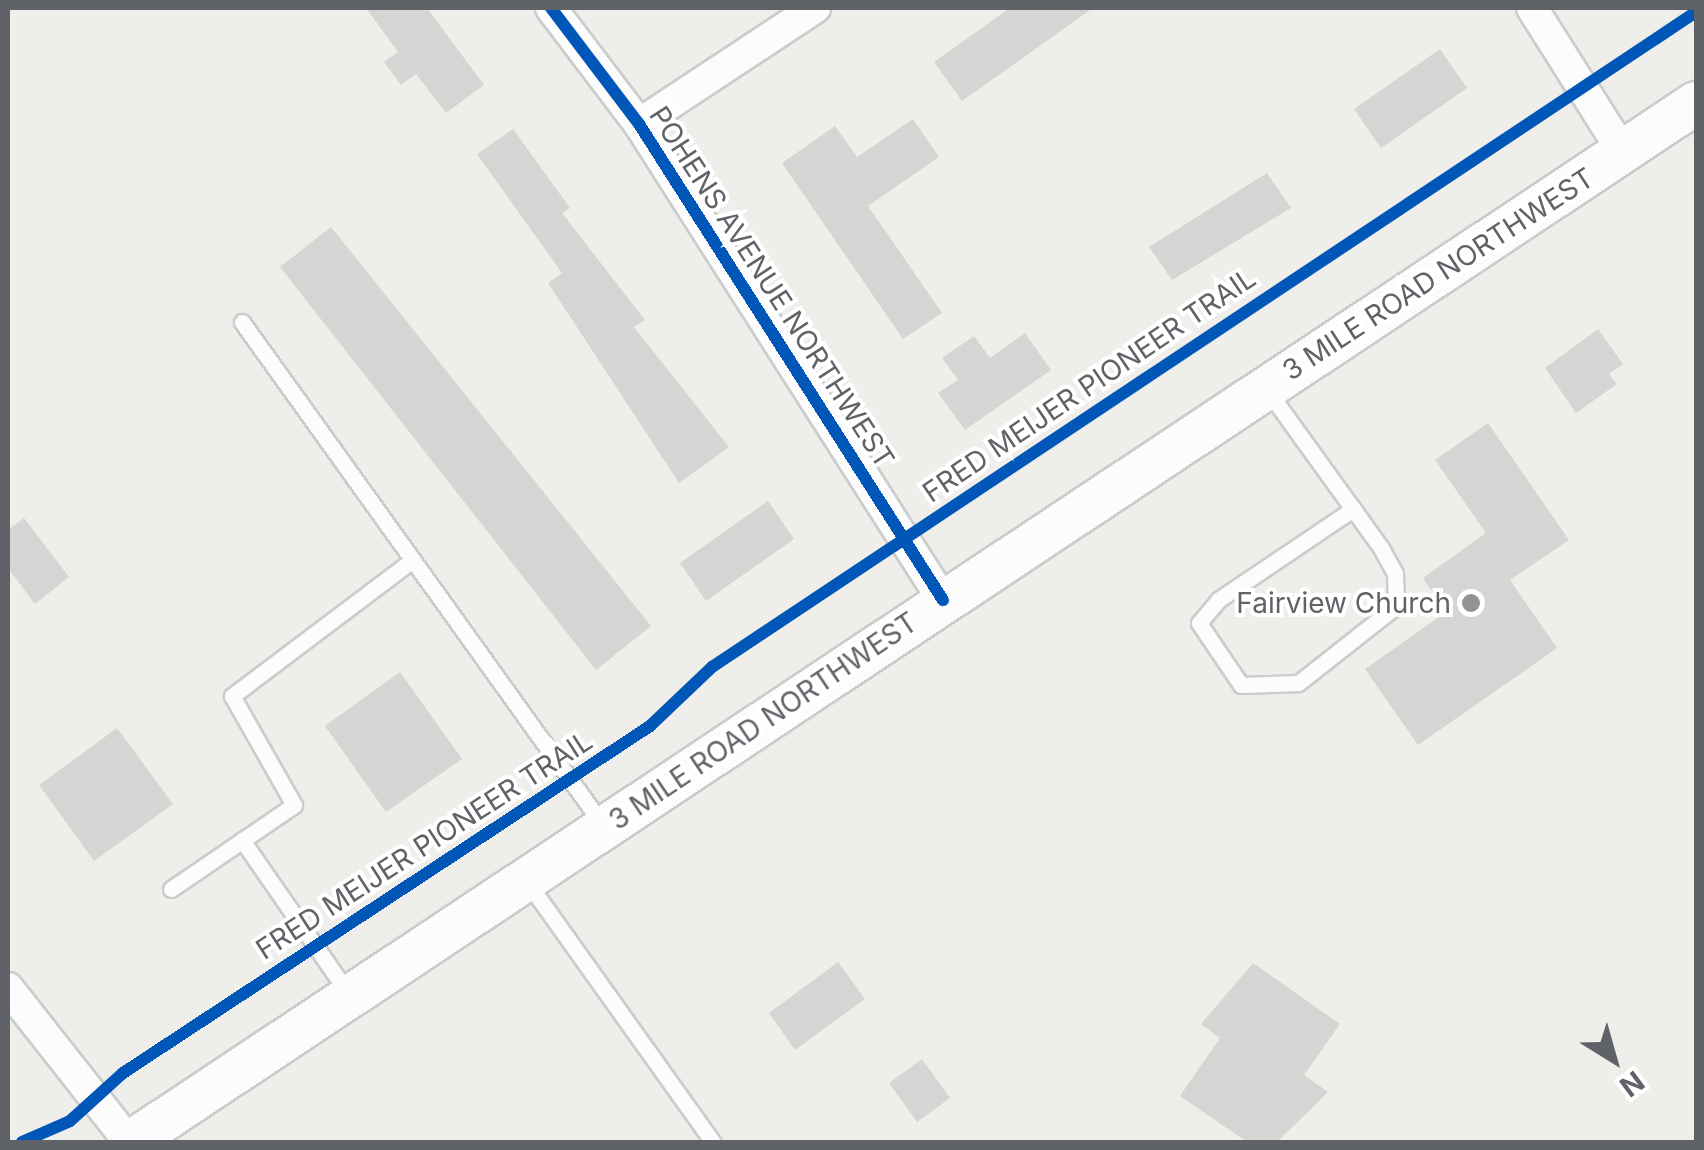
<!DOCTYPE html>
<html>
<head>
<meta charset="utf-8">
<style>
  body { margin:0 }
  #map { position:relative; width:1704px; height:1150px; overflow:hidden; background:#efeeea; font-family:Inter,sans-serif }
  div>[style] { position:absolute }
  .building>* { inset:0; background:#d6d5d3 }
  .roads { filter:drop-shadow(2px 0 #cbcccc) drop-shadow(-2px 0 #cbcccc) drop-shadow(0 2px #cbcccc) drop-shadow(0 -2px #cbcccc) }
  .lane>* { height:15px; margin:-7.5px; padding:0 7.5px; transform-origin:7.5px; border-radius:7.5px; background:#fdfcfc }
  .street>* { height:30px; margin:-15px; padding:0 15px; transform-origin:15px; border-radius:15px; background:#fdfcfc }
  .secondary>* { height:42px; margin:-21px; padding:0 21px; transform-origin:21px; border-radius:21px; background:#fdfcfc }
  .cycleway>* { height:12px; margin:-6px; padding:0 6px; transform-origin:6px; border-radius:6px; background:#0057b8 }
  .dots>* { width:28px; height:28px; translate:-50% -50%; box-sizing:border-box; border:5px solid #fff; border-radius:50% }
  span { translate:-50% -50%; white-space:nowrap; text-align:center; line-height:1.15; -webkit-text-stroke:8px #fff; paint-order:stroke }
  .street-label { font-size:28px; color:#5f6368 }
  .poi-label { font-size:28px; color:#5f6368 }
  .right { translate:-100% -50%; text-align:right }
  .frame { position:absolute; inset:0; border:10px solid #5f6368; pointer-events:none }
  .north { position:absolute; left:1564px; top:1010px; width:100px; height:100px; -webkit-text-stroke:8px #fff; paint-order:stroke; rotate:143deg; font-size:28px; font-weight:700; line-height:40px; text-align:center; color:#5f6368 }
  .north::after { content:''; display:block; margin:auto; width:35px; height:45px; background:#5f6368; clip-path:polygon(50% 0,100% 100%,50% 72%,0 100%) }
</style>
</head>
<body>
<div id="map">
  <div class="building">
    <i style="clip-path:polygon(366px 8px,427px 8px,484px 85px,446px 113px,416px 74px,401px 85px,384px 62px,398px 52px)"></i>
    <i style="clip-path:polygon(1010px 8px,1093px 8px,962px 101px,934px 62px)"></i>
    <i style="clip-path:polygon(1440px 49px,1467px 88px,1381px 148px,1354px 109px)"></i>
    <i style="clip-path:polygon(913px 119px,939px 157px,868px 206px,942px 313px,903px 339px,782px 163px,835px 126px,857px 157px)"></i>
    <i style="clip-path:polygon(513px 129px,570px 208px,562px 213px,645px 320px,634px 327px,729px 447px,679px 483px,548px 283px,562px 273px,477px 154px)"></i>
    <i style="clip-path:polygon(1267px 173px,1291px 208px,1172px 280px,1149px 247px)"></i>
    <i style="clip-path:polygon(331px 227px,651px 626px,596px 670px,280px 267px)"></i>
    <i style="clip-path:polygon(1598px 329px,1623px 364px,1609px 374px,1617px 384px,1576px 413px,1545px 368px)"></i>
    <i style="clip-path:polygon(1025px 333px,1051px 370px,965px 430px,938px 393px,958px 380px,942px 358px,974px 336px,990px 358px)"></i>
    <i style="clip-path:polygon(1488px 423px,1569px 540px,1510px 580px,1557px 648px,1418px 745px,1365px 669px,1446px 612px,1423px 578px,1486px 533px,1435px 460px)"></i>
    <i style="clip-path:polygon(768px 501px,794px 539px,706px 601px,680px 563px)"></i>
    <i style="clip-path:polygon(24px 518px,69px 577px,35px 604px,8px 568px,8px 530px)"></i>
    <i style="clip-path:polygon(400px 672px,462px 759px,386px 812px,325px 726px)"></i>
    <i style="clip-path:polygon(117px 728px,173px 804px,94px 861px,39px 785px)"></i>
    <i style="clip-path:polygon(838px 962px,865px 999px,795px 1050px,769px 1013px)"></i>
    <i style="clip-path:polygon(1253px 963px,1340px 1024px,1304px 1075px,1328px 1092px,1277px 1142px,1247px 1142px,1180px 1096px,1220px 1038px,1201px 1024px)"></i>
    <i style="clip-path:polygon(922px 1059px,950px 1098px,917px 1122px,889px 1083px)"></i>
  </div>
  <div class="roads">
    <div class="lane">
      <i style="left:242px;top:322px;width:618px;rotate:54.35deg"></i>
      <i style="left:1268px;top:391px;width:57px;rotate:54.3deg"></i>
      <i style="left:1301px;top:437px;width:89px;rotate:54.2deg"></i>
      <i style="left:1353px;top:509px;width:48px;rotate:54.3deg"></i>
      <i style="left:1381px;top:548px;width:29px;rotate:61deg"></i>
      <i style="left:1395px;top:573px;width:33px;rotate:88deg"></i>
      <i style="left:1396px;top:606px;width:125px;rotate:141.8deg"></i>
      <i style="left:1298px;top:683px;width:57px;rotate:178deg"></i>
      <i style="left:1241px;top:685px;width:75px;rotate:-124.1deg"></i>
      <i style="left:1199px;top:623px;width:30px;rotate:-50deg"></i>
      <i style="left:1218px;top:600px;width:163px;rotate:-34deg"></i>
      <i style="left:242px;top:840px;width:186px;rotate:55.3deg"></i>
      <i style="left:528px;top:883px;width:318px;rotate:54.5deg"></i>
      <i style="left:171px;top:889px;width:149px;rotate:-34.3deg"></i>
      <i style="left:294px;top:805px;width:125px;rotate:-119.6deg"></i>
      <i style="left:232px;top:696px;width:223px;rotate:-37deg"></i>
    </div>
    <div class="street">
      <i style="left:551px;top:8px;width:146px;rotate:52.8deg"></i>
      <i style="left:639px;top:124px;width:565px;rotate:57.44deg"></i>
      <i style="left:1532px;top:8px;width:170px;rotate:57.7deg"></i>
      <i style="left:639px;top:124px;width:211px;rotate:-33.4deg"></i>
      <i style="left:8px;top:988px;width:196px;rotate:51.8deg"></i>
    </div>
    <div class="secondary">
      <i style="left:131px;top:1142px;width:1878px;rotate:-33.58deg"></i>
    </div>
  </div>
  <div class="cycleway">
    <i style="left:551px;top:8px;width:146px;rotate:52.8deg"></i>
    <i style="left:639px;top:124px;width:565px;rotate:57.44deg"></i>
    <i style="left:22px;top:1142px;width:52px;rotate:-23.6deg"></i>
    <i style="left:70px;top:1121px;width:72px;rotate:-42.2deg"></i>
    <i style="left:123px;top:1073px;width:631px;rotate:-33.36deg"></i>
    <i style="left:650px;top:726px;width:86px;rotate:-43.6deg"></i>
    <i style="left:712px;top:667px;width:1182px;rotate:-33.65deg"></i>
  </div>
  <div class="dots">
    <i style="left:1471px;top:603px;background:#919496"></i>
  </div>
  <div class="street-label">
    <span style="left:1438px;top:274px;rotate:-33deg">3 MILE ROAD NORTHWEST</span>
    <span style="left:772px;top:287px;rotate:57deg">POHENS AVENUE NORTHWEST</span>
    <span style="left:1089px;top:385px;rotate:-34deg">FRED MEIJER PIONEER TRAIL</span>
    <span style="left:763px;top:721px;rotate:-34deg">3 MILE ROAD NORTHWEST</span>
    <span style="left:424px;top:845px;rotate:-33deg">FRED MEIJER PIONEER TRAIL</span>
  </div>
  <div class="poi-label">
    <span class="right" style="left:1451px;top:603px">Fairview Church</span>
  </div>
  <div class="frame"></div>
  <div class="north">N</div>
</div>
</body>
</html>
